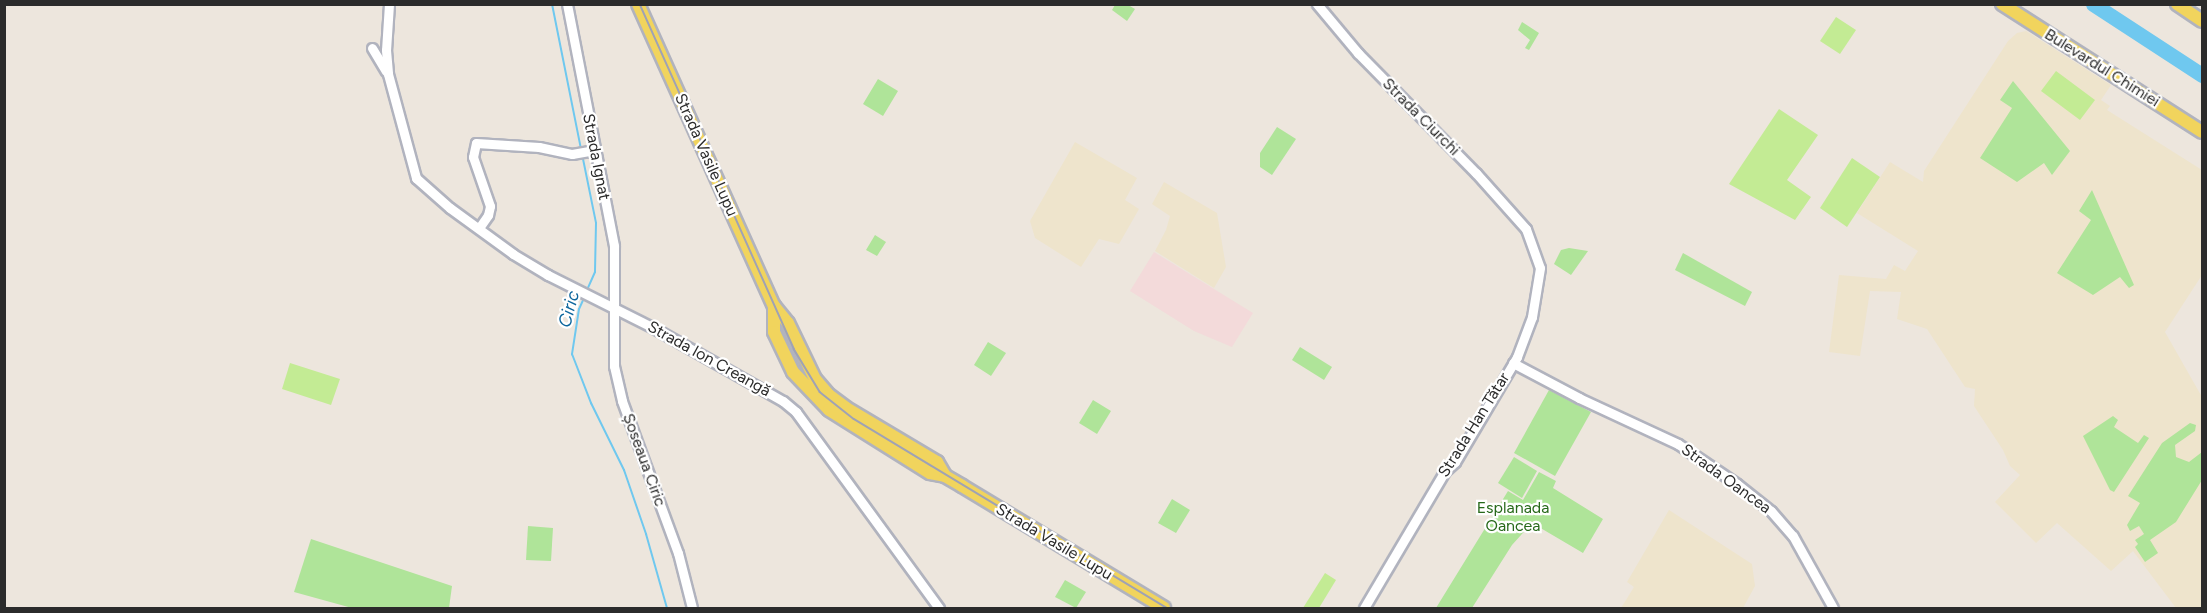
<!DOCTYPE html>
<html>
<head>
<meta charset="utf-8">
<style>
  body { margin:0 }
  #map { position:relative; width:2207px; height:613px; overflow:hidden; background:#ede6dd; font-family:Figtree,sans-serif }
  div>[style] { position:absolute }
  .education>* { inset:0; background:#eee4cc }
  .medical>* { inset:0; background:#f3dada }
  .green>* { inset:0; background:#afe499 }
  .pitch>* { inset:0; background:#c3eb94 }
  .stream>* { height:2px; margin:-1px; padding:0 1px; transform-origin:1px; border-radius:1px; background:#6fc8ef }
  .river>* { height:15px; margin:-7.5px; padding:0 7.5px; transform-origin:7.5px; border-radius:7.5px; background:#6fc8ef }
  .roads { filter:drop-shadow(2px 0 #b1b3be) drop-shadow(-2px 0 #b1b3be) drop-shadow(0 2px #b1b3be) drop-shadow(0 -2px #b1b3be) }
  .minor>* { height:9px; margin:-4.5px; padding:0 4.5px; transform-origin:4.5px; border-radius:4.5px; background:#fff }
  .major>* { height:12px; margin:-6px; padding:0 6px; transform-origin:6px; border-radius:6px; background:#f1d45d }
  .tram>* { height:1.5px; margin:-0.75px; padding:0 0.75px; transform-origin:0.75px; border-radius:0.75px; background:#9fa2b5 }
  span { translate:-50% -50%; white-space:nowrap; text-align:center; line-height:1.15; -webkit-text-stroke:4.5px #fff; paint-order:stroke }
  .street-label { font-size:16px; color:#2b2b2b }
  .park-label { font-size:16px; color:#27691a }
  .water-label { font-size:18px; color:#0d669d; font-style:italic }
  .frame { position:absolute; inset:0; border:6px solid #2b2b2b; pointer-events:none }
</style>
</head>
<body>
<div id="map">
  <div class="education">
    <i style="clip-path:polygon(2026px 31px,2111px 85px,2101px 100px,2110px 106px,2107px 110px,2202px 170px,2202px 275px,2165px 332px,2202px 397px,2202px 608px,2176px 608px,2133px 551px,2111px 571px,2057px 523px,2036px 543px,1995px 502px,2020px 475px,2010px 466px,2003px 450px,1974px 406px,1975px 389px,1965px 387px,1927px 329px,1897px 319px,1901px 292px,1870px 291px,1860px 356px,1829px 352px,1839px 275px,1886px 279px,1894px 265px,1905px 271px,1918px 251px,1857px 213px,1890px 162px,1923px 182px,1924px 171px,2008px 41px,2017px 33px)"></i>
    <i style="clip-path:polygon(1075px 142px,1137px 178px,1125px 200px,1139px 209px,1119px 244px,1099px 239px,1081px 267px,1035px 238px,1030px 221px)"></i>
    <i style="clip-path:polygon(1164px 182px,1217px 213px,1226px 267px,1214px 288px,1155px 251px,1166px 230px,1170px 216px,1152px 204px)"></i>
    <i style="clip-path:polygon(1669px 510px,1752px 564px,1755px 586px,1743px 608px,1621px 608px,1634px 587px,1627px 582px)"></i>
  </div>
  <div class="medical">
    <i style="clip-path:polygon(1154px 252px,1253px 313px,1232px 347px,1194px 331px,1130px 291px)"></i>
  </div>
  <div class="green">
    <i style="clip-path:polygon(1115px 5px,1128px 5px,1135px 9px,1127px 21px,1112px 10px)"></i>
    <i style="clip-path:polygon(1522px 22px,1539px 33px,1529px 50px,1525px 48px,1530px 40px,1518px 30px)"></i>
    <i style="clip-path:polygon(878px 79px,898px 91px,883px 116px,863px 104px)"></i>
    <i style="clip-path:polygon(2013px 81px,2070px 151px,2052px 175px,2044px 163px,2017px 182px,1980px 158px,2012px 108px,2000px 100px)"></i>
    <i style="clip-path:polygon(1277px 127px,1296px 139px,1272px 175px,1260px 167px,1260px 153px)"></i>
    <i style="clip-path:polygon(2092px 190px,2134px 285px,2129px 288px,2120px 277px,2093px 295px,2057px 273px,2091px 220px,2079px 211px)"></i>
    <i style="clip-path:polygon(875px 235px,886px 242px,877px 256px,866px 250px)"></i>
    <i style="clip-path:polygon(1569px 248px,1588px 251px,1571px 275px,1554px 264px,1561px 250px)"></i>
    <i style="clip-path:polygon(1683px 253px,1752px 292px,1745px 306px,1675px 270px)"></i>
    <i style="clip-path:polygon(988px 342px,1006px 353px,991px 376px,974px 365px)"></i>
    <i style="clip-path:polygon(1300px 347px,1332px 367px,1324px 380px,1292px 360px)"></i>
    <i style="clip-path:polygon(1549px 390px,1591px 412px,1555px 476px,1514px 453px)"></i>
    <i style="clip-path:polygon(1093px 400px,1111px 411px,1097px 434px,1079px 423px)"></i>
    <i style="clip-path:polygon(2113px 416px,2118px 420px,2114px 427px,2138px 443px,2144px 435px,2149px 438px,2114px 492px,2110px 490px,2083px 436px)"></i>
    <i style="clip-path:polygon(2190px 423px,2196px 425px,2195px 431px,2175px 445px,2176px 457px,2189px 462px,2202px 452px,2202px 480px,2176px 522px,2150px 540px,2158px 553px,2145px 562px,2135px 547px,2138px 544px,2135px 540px,2144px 534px,2139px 526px,2130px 531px,2127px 525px,2140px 503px,2128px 496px,2162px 443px)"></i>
    <i style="clip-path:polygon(1514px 457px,1537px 471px,1522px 498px,1498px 483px)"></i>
    <i style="clip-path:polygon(1539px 472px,1556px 481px,1553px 488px,1603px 519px,1583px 553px,1532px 523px,1512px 545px,1472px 608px,1436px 608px,1508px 491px,1523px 500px)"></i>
    <i style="clip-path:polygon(1172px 499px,1190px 510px,1176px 533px,1158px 523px)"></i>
    <i style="clip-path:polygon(528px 526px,553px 528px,551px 561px,526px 560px)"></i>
    <i style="clip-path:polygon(311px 539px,452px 586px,449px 608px,352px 608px,294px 592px)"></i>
    <i style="clip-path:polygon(1065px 580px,1086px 592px,1076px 608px,1055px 597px)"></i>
  </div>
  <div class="pitch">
    <i style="clip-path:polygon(1836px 17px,1856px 30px,1840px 54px,1820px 41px)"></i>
    <i style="clip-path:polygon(2056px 71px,2095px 100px,2080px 120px,2041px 91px)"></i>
    <i style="clip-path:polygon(1779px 109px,1818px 135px,1787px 180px,1811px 197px,1795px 220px,1729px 184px)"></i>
    <i style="clip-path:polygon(1852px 158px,1880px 177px,1847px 227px,1820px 208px)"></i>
    <i style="clip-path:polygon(290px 363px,340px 379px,331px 405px,282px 389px)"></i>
    <i style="clip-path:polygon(1325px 573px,1336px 580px,1319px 608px,1303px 608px)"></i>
  </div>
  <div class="stream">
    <i style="left:552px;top:4px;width:148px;rotate:78.7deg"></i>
    <i style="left:582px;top:154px;width:70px;rotate:78.5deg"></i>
    <i style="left:596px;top:223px;width:49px;rotate:91.2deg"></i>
    <i style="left:595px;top:272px;width:22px;rotate:114deg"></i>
    <i style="left:584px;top:298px;width:12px;rotate:114deg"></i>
    <i style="left:579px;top:309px;width:46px;rotate:98.8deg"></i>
    <i style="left:572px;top:354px;width:53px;rotate:68.8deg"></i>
    <i style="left:591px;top:403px;width:75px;rotate:63.8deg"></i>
    <i style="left:624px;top:470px;width:68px;rotate:71deg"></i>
    <i style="left:646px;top:534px;width:77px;rotate:74.2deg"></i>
  </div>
  <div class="river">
    <i style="left:2093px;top:4px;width:130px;rotate:33.1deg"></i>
  </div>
  <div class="roads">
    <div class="minor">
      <i style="left:389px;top:4px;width:46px;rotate:93.7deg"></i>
      <i style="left:386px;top:50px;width:24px;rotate:85deg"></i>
      <i style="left:388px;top:74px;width:108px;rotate:74.9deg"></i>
      <i style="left:416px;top:178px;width:45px;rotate:41.4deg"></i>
      <i style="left:450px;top:208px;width:78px;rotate:36.1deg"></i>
      <i style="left:513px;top:254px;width:41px;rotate:31deg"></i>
      <i style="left:548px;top:275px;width:116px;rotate:26.6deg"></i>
      <i style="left:652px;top:327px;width:150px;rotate:29.5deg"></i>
      <i style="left:783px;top:401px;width:17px;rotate:40deg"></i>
      <i style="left:796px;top:412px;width:243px;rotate:53.9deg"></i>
      <i style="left:567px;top:4px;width:247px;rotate:79deg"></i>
      <i style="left:614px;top:246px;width:120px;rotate:90deg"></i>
      <i style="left:614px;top:366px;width:36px;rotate:77deg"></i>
      <i style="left:622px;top:401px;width:162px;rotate:69.8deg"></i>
      <i style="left:678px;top:553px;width:57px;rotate:75.7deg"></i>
      <i style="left:1317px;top:4px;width:64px;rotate:50.1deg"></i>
      <i style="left:1358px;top:53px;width:168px;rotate:45.5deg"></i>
      <i style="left:1476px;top:173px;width:75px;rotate:48.2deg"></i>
      <i style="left:1526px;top:229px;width:41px;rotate:70.3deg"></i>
      <i style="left:1540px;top:268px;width:50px;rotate:99.3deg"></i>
      <i style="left:1532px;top:317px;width:43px;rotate:110.6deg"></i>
      <i style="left:1517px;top:357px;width:122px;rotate:120.6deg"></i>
      <i style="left:1455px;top:462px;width:13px;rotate:138deg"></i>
      <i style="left:1445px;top:471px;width:159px;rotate:120.6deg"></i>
      <i style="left:372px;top:48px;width:27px;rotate:59deg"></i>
      <i style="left:479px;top:228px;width:16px;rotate:-55deg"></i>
      <i style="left:488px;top:215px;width:9px;rotate:-77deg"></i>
      <i style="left:490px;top:206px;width:52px;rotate:-109.1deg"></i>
      <i style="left:473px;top:157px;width:14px;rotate:-78deg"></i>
      <i style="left:476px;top:143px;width:63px;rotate:3.6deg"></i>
      <i style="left:539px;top:147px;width:34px;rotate:12deg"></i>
      <i style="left:572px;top:154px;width:23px;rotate:-10deg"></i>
      <i style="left:1513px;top:363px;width:75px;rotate:27.9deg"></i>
      <i style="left:1579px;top:398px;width:109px;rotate:24.9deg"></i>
      <i style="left:1678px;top:444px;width:71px;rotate:34.1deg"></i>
      <i style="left:1737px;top:484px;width:43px;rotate:38.5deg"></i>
      <i style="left:1771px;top:511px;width:33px;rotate:49deg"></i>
      <i style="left:1793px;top:536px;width:82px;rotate:60.9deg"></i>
    </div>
    <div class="major">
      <i style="left:638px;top:4px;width:331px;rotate:65.8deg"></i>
      <i style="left:774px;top:306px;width:22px;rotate:51deg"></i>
      <i style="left:788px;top:323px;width:62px;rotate:64.3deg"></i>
      <i style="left:815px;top:379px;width:21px;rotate:49deg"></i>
      <i style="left:829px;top:395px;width:21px;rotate:37deg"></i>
      <i style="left:846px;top:408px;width:106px;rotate:30.7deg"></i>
      <i style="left:937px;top:462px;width:16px;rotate:60deg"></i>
      <i style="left:2002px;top:4px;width:237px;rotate:32.6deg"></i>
      <i style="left:2177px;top:4px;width:30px;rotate:34deg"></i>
      <i style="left:774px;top:306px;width:26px;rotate:90deg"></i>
      <i style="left:774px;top:332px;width:44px;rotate:64.6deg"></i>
      <i style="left:793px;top:372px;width:52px;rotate:46.5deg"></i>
      <i style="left:829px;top:410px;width:119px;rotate:32deg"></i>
      <i style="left:930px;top:473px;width:15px;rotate:11deg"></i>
      <i style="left:945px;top:476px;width:20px;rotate:30deg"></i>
      <i style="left:962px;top:486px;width:236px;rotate:31.1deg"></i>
    </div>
  </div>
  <div class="tram">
    <i style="left:640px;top:4px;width:378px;rotate:65.9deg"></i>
    <i style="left:794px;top:349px;width:50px;rotate:58.8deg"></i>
    <i style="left:820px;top:392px;width:43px;rotate:38.5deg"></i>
    <i style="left:854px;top:419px;width:366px;rotate:31.1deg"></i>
  </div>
  <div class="street-label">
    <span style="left:2102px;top:68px;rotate:32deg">Bulevardul Chimiei</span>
    <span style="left:1421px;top:117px;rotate:45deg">Strada Ciurchi</span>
    <span style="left:706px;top:155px;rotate:66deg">Strada Vasile Lupu</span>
    <span style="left:596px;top:157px;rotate:79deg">Strada Ignat</span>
    <span style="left:709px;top:359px;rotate:29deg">Strada Ion Creangă</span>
    <span style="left:1474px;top:425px;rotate:-58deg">Strada Han Tătar</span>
    <span style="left:644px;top:460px;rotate:70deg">Șoseaua Ciric</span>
    <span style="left:1726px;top:479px;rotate:36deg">Strada Oancea</span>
    <span style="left:1054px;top:542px;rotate:31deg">Strada Vasile Lupu</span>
  </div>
  <div class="park-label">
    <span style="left:1513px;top:517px">Esplanada<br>Oancea</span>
  </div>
  <div class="water-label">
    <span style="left:569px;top:309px;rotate:-75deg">Ciric</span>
  </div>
  <div class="frame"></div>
</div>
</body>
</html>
